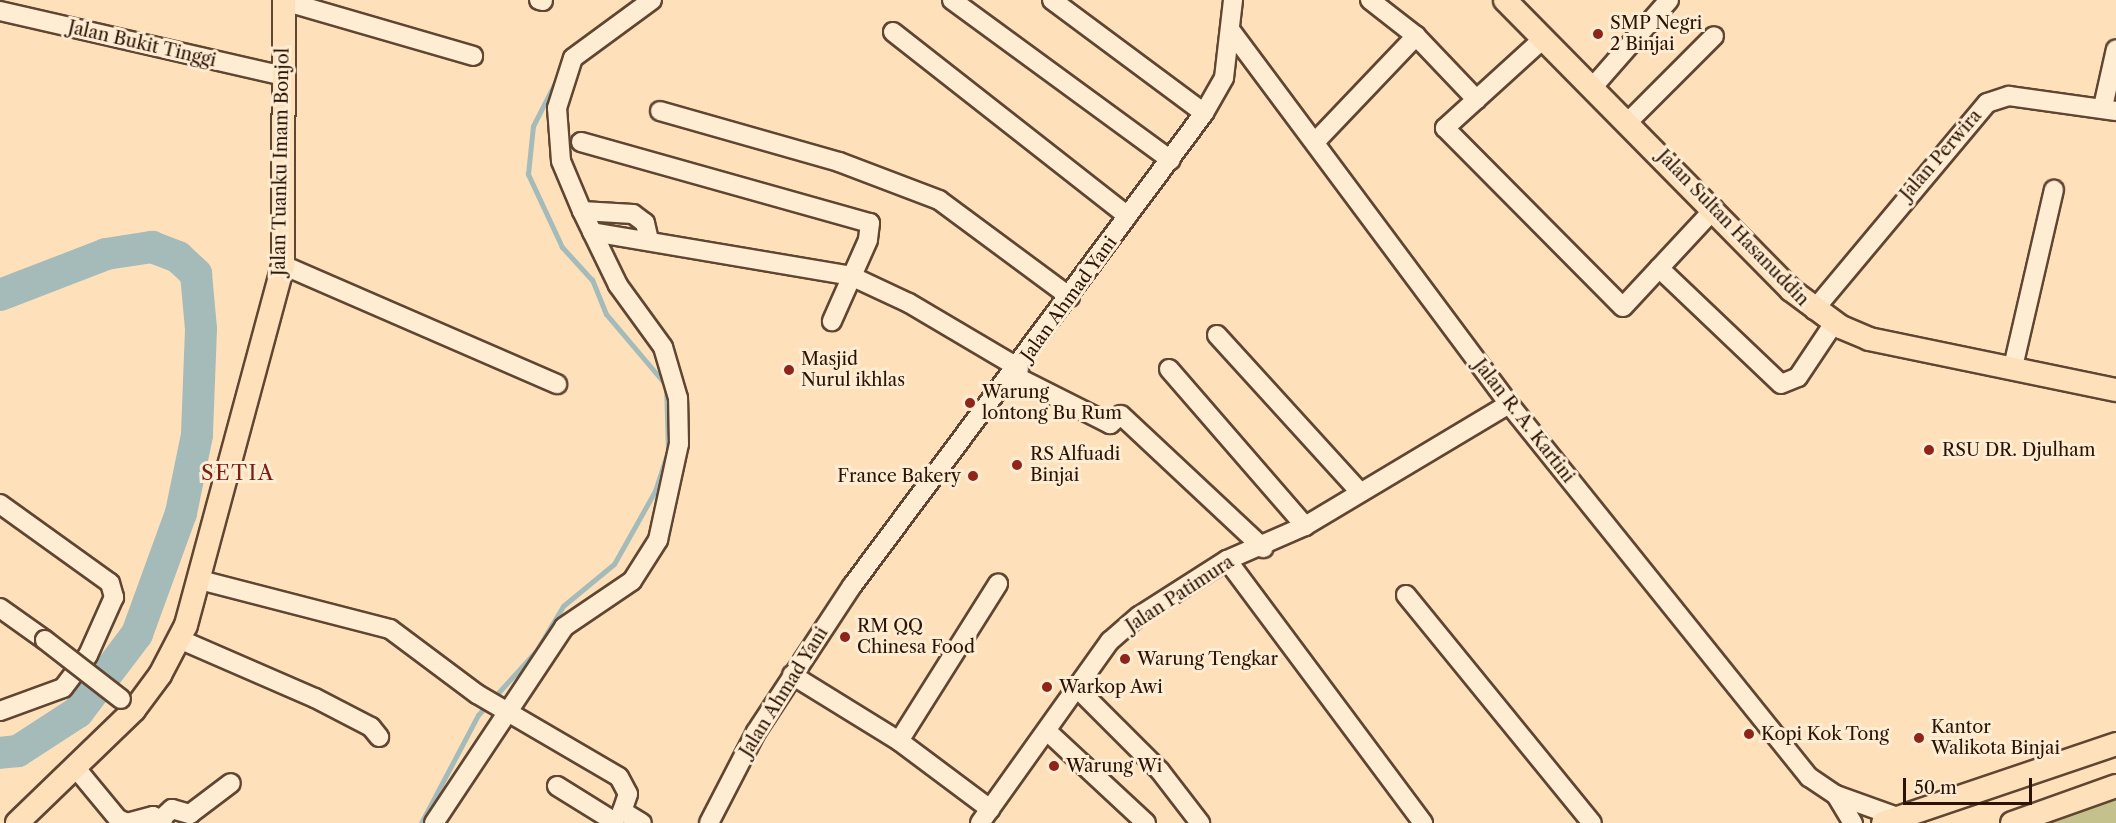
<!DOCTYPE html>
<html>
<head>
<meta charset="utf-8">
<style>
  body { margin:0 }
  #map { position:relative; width:2116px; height:823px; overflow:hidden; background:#fee1bb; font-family:"Libre Caslon Text",serif }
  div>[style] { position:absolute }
  .green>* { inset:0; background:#c5c18c }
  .stream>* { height:5px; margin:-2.5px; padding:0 2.5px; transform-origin:2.5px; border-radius:2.5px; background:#a4bbba }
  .river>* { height:32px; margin:-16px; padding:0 16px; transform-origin:16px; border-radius:16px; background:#a4bbba }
  .roads { filter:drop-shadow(2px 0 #604632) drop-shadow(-2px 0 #604632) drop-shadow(0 2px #604632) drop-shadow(0 -2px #604632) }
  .minor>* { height:18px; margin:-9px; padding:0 9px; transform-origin:9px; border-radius:9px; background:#feecd3 }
  .major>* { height:22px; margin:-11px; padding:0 11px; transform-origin:11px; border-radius:11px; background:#fee1bb }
  .bridges { filter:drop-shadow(2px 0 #604632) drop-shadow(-2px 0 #604632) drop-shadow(0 2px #604632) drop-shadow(0 -2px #604632) }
  .minor-bridge>* { height:18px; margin:-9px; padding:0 9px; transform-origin:9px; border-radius:9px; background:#feecd3 }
  .dots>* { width:16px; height:16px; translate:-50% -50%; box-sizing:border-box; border:3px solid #feecd3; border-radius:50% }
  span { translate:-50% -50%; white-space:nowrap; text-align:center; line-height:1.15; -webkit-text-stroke:6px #feecd3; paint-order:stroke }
  .poi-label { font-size:18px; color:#2c1305 }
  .left { translate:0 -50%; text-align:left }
  .right { translate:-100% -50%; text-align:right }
  .street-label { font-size:18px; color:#2c1305 }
  .quarter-label { font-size:21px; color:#7a1f14; letter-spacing:1.5px }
  .scale { position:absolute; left:1903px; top:778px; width:129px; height:27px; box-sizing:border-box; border:3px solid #2c1305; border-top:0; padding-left:8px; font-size:18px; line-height:21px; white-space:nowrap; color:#2c1305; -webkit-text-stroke:4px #feecd3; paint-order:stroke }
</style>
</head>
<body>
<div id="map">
  <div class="green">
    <i style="clip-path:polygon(2116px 796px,2116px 823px,2034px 823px)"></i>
  </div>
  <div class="stream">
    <i style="left:421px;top:823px;width:122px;rotate:-62.2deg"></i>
    <i style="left:478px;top:715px;width:86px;rotate:-47.8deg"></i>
    <i style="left:536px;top:651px;width:52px;rotate:-59deg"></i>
    <i style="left:563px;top:606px;width:66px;rotate:-39.5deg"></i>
    <i style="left:614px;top:564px;width:84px;rotate:-60.7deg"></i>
    <i style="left:655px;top:491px;width:42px;rotate:-72deg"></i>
    <i style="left:668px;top:451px;width:66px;rotate:-91.7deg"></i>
    <i style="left:666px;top:385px;width:93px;rotate:-130.2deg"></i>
    <i style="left:606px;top:314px;width:37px;rotate:-112deg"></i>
    <i style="left:592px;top:280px;width:45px;rotate:-132.3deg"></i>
    <i style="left:562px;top:247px;width:81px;rotate:-115deg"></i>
    <i style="left:528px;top:174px;width:48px;rotate:-84.1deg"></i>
    <i style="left:533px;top:126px;width:59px;rotate:-63deg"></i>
  </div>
  <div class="river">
    <i style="left:0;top:295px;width:114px;rotate:-21.1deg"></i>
    <i style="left:106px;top:254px;width:47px;rotate:-8.7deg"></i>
    <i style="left:152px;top:247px;width:28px;rotate:21deg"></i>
    <i style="left:178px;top:257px;width:25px;rotate:43deg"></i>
    <i style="left:196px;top:274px;width:55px;rotate:84.8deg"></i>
    <i style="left:201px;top:329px;width:106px;rotate:92.2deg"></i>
    <i style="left:197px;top:435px;width:80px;rotate:101.6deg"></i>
    <i style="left:181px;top:513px;width:129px;rotate:110deg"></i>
    <i style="left:137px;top:634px;width:98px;rotate:127.1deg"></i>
    <i style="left:78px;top:712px;width:72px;rotate:147deg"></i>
    <i style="left:18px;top:751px;width:18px;rotate:174deg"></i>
  </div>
  <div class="roads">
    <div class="minor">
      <i style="left:539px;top:0;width:4px;rotate:14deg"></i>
      <i style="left:952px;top:0;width:271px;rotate:36.2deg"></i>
      <i style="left:1052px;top:0;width:189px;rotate:36.6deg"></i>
      <i style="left:1370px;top:0;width:58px;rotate:38deg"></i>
      <i style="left:1416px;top:36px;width:88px;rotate:46.4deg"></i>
      <i style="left:284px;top:1px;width:197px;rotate:16.2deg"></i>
      <i style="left:0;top:11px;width:291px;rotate:12.9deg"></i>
      <i style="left:1231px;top:31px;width:465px;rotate:53.3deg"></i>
      <i style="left:1509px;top:404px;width:479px;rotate:51.2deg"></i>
      <i style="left:1809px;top:777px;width:32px;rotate:34deg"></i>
      <i style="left:1836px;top:795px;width:71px;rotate:19.7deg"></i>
      <i style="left:893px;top:32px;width:298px;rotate:38.1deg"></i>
      <i style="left:1544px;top:38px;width:134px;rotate:137.7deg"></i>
      <i style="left:1445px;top:128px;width:252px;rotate:45.2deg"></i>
      <i style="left:1623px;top:307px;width:134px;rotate:-47.1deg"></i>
      <i style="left:1592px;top:88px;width:117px;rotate:-48.8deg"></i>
      <i style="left:2103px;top:107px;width:59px;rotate:-77.4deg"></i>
      <i style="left:660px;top:111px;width:186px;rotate:15.9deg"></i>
      <i style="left:839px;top:162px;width:107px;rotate:20.8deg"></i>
      <i style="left:939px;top:200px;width:163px;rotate:36.5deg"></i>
      <i style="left:1629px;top:121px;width:120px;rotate:-45deg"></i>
      <i style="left:1317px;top:140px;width:144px;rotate:-46.4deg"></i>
      <i style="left:581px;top:142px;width:300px;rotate:15.7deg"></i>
      <i style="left:870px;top:223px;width:17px;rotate:97deg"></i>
      <i style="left:868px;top:240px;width:89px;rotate:114deg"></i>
      <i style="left:582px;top:211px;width:51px;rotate:3.4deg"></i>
      <i style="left:633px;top:214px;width:15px;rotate:37deg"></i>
      <i style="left:645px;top:223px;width:17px;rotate:77deg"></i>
      <i style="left:592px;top:232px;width:263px;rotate:9.6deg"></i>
      <i style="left:851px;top:276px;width:64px;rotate:25deg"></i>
      <i style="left:909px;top:303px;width:128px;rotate:30.6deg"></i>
      <i style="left:283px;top:265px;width:299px;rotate:23.5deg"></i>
      <i style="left:1659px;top:268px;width:168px;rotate:43.6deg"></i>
      <i style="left:1781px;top:384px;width:18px;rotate:-22deg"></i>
      <i style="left:1798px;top:377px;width:65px;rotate:-56.3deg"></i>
      <i style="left:1814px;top:310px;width:270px;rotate:-50.1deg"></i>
      <i style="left:1987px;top:103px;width:23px;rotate:-18deg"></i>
      <i style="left:2009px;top:96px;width:108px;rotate:8deg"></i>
      <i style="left:1217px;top:335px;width:211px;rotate:47.7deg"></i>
      <i style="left:2013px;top:367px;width:182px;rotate:-77deg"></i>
      <i style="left:1169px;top:369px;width:208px;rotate:49.1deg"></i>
      <i style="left:1013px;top:375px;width:109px;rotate:26.8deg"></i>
      <i style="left:1110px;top:424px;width:14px;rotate:-39deg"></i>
      <i style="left:1121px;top:415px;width:195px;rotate:43.1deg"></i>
      <i style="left:0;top:504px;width:135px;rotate:35.7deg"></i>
      <i style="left:110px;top:583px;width:15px;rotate:74deg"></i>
      <i style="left:114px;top:597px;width:64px;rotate:114.1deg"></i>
      <i style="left:88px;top:655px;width:41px;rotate:127.1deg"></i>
      <i style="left:63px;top:688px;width:67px;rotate:159.9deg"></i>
      <i style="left:1227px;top:560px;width:328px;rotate:53.3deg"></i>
      <i style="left:200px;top:580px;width:196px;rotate:14.5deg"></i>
      <i style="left:390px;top:629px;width:109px;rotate:36.8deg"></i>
      <i style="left:477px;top:694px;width:164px;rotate:30.3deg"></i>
      <i style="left:619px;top:777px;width:19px;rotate:62deg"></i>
      <i style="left:628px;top:794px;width:18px;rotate:109deg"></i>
      <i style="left:622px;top:811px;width:23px;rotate:31deg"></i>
      <i style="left:1406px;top:595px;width:294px;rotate:50.8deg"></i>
      <i style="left:0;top:608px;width:55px;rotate:35.4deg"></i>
      <i style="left:179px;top:639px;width:148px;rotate:23.5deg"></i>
      <i style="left:315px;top:698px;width:63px;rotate:27.4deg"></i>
      <i style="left:371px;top:727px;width:13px;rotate:51deg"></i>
      <i style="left:792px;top:675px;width:126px;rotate:31.7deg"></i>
      <i style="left:899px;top:741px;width:114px;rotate:36.8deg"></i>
      <i style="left:1077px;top:688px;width:117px;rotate:45deg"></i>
      <i style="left:1160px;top:771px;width:66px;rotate:52.4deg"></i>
      <i style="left:1047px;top:731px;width:135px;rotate:42.9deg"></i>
      <i style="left:899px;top:741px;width:186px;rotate:-57.8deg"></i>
      <i style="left:75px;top:767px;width:67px;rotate:50.4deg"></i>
      <i style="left:118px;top:819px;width:10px;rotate:24deg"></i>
      <i style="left:127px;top:823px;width:27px;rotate:-15deg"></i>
      <i style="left:153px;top:816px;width:12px;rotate:35deg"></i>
      <i style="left:557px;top:786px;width:68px;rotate:31.8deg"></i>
      <i style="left:1836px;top:795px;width:33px;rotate:59deg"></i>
      <i style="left:160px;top:820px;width:16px;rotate:-43deg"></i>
      <i style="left:172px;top:809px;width:19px;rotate:16deg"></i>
      <i style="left:190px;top:814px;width:51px;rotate:-37.1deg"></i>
      <i style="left:434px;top:823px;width:235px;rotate:-56.4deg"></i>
      <i style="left:564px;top:627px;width:82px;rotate:-34.1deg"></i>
      <i style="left:632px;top:581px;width:49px;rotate:-57.6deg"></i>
      <i style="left:658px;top:540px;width:98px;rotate:-77.7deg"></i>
      <i style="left:679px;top:444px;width:46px;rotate:-91.2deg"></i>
      <i style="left:678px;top:398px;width:53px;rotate:-106.4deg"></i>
      <i style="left:663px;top:347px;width:77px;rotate:-126deg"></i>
      <i style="left:618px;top:285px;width:82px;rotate:-115.9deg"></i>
      <i style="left:582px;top:211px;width:54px;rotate:-112.8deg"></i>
      <i style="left:561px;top:161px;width:53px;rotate:-94.3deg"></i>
      <i style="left:557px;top:108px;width:52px;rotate:-72.3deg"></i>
      <i style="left:573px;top:58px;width:98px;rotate:-36.3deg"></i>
      <i style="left:709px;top:823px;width:102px;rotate:-62.7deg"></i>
      <i style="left:756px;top:732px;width:175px;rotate:-56.7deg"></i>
      <i style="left:852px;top:586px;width:590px;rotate:-53.34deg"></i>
      <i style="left:1204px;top:113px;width:40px;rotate:-60.3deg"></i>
      <i style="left:1224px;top:78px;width:79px;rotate:-83.4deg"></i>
      <i style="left:980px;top:823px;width:224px;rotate:-54.5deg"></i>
      <i style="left:1110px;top:641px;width:38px;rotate:-41deg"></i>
      <i style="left:1139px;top:616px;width:104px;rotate:-32.5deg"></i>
      <i style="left:1227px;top:560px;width:85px;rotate:-23.6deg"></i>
      <i style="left:1305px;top:526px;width:238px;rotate:-30.9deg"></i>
    </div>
    <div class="major">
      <i style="left:1505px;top:0;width:407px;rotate:45.4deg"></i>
      <i style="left:1791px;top:290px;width:62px;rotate:36.5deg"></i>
      <i style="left:1841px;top:327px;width:30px;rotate:23deg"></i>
      <i style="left:1869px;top:339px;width:252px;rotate:11.7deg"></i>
      <i style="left:17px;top:823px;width:163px;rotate:-44deg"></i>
      <i style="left:134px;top:710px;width:44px;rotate:-53.4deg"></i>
      <i style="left:160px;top:675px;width:56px;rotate:-62.5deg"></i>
      <i style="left:186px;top:625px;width:373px;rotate:-74.9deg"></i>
      <i style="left:283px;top:265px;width:265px;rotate:-89.8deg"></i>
      <i style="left:1883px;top:823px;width:246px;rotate:-18.7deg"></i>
      <i style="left:2012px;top:823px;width:110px;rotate:-19.6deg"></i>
    </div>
  </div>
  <div class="bridges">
    <div class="minor-bridge">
      <i style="left:45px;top:640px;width:96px;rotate:37.8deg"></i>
    </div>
  </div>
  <div class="dots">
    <i style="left:1598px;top:34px;background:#8f2418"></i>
    <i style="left:789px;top:370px;background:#8f2418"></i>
    <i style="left:970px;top:403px;background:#8f2418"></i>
    <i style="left:1929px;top:450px;background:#8f2418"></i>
    <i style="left:1017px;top:465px;background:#8f2418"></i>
    <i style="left:973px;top:476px;background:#8f2418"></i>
    <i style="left:845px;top:637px;background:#8f2418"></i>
    <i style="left:1125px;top:659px;background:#8f2418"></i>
    <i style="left:1047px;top:687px;background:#8f2418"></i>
    <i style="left:1749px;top:734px;background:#8f2418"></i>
    <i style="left:1919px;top:738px;background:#8f2418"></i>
    <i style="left:1054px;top:766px;background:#8f2418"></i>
  </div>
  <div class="poi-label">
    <span class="left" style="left:1610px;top:34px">SMP Negri<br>2 Binjai</span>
    <span class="left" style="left:801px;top:370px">Masjid<br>Nurul ikhlas</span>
    <span class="left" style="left:982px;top:403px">Warung<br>lontong Bu Rum</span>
    <span class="left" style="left:1942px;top:450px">RSU DR. Djulham</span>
    <span class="left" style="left:1030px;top:465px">RS Alfuadi<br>Binjai</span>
    <span class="right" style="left:961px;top:476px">France Bakery</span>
    <span class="left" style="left:857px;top:637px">RM QQ<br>Chinesa Food</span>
    <span class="left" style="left:1137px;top:659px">Warung Tengkar</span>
    <span class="left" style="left:1059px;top:687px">Warkop Awi</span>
    <span class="left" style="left:1931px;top:738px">Kantor<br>Walikota Binjai</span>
    <span class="left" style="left:1761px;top:734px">Kopi Kok Tong</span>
    <span class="left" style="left:1066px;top:766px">Warung Wi</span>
  </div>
  <div class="street-label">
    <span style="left:142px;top:44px;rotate:13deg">Jalan Bukit Tinggi</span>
    <span style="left:1941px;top:155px;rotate:-49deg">Jalan Perwira</span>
    <span style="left:281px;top:162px;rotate:-89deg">Jalan Tuanku Imam Bonjol</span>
    <span style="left:1733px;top:228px;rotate:46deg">Jalan Sultan Hasanuddin</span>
    <span style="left:1069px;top:299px;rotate:-54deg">Jalan Ahmad Yani</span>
    <span style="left:1524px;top:421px;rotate:52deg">Jalan R. A. Kartini</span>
    <span style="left:1180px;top:594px;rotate:-33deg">Jalan Patimura</span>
    <span style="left:784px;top:692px;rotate:-58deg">Jalan Ahmad Yani</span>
  </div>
  <div class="quarter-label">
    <span style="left:238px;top:473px">SETIA</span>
  </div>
  <div class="scale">50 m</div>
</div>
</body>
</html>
